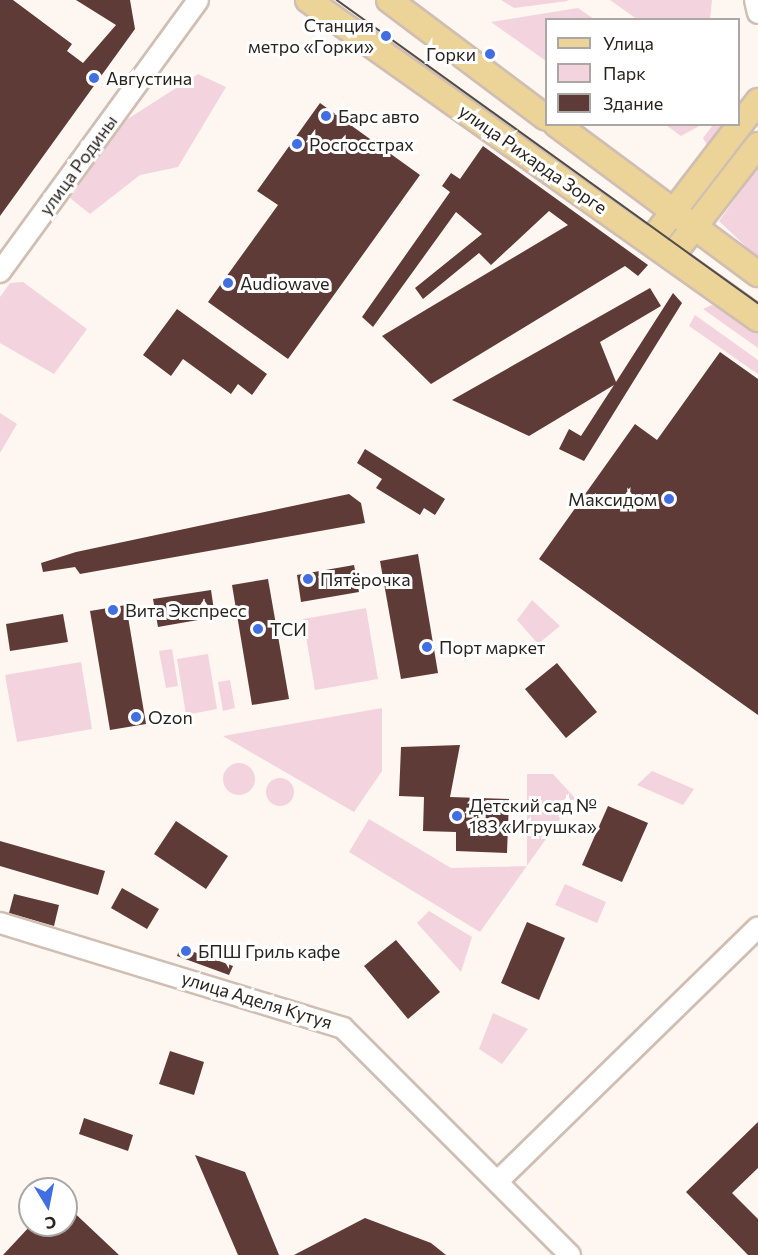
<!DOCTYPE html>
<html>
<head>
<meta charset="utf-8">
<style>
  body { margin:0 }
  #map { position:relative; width:758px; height:1255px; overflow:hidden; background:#fdf6f1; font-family:Commissioner,sans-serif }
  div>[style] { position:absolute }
  .green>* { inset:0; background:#f3d4de }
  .round { border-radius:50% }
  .building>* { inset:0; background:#5f3b37 }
  .roads { filter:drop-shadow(2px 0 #d0beb2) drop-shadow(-2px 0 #d0beb2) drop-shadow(0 2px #d0beb2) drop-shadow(0 -2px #d0beb2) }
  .minor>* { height:20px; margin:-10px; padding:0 10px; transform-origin:10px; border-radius:10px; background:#fff }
  .major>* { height:24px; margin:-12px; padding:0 12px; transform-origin:12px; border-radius:12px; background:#ecd499 }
  .tram>* { height:1.5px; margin:-0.75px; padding:0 0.75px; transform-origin:0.75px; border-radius:0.75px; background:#524c47 }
  .dots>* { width:16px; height:16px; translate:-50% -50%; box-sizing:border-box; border:3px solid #fff; border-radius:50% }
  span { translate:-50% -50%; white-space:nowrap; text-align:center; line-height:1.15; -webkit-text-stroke:6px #fff; paint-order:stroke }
  .poi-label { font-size:18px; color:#2a241f }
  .right { translate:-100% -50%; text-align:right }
  .left { translate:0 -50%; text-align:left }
  .street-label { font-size:18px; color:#2a241f }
  .legend { position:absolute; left:545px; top:18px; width:195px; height:108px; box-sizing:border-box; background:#fff; border:2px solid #aaa7a5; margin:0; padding:8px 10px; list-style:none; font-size:18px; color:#2a241f }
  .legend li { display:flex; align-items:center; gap:12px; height:30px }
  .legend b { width:30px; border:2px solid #aaa7a5 }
  .north { position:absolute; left:18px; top:1177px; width:60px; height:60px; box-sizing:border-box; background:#fff; border:2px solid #aaa7a5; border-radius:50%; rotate:170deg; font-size:16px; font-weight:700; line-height:24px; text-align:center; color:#2a241f }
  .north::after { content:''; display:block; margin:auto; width:21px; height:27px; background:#416ee0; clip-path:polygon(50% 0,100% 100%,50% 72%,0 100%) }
</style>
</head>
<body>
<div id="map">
  <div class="green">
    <i style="clip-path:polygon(501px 0,567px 0,568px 1px,514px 8px)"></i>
    <i style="clip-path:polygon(610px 0,712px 0,710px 19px,638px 20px)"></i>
    <i style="clip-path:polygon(578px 8px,594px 19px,546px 20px,546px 61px,491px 22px)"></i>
    <i style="clip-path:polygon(198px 74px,226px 87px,178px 167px,140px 175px,90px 214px,70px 198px,126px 120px)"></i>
    <i style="clip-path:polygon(666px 125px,701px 125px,681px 136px)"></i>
    <i style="clip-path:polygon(713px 125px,729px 125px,711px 152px,703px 138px)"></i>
    <i style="clip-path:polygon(740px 142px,742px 144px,696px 203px,695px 200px)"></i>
    <i style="clip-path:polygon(758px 167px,758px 258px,719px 221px)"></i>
    <i style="clip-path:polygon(23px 282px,87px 329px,54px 374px,0 343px,0 297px,10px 283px)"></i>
    <i style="clip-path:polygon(712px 305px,758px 330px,758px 348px,703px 309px)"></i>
    <i style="clip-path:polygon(695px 315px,758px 360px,758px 374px,689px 326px)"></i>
    <i style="clip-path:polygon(0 413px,17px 424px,0 453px)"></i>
    <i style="clip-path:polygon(532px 600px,560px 626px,538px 644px,517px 620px)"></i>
    <i style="clip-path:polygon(366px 608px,378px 679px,315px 690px,303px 619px)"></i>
    <i style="clip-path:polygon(172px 649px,178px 686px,166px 688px,159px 651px)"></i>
    <i style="clip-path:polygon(208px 654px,217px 709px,186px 715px,177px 659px)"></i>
    <i style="clip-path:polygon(81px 662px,92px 729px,17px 742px,5px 675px)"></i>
    <i style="clip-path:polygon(230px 680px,235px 708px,223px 711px,218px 682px)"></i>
    <i style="clip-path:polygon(382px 708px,382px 771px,354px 812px,223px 736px)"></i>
    <i class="round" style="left:223px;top:763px;width:32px;height:32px"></i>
    <i style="clip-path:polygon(652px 771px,694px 789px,683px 805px,637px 785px)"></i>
    <i style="clip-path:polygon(527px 774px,553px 774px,575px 798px,480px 932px,349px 852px,369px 819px,451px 868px,527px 866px)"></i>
    <i class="round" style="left:266px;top:778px;width:28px;height:28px"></i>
    <i style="clip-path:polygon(565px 884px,606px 902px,597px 923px,555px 905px)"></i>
    <i style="clip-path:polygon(429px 911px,472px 937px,461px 972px,417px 923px)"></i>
    <i style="clip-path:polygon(493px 1013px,528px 1029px,502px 1064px,479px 1049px)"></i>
  </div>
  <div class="building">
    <i style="clip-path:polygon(0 0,13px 0,72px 44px,67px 51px,83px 63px,116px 25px,76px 0,130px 0,135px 29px,0 216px)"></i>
    <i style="clip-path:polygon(320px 103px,420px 175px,288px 359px,208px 302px,278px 205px,257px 191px)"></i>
    <i style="clip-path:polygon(483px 146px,648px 265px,638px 276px,625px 266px,431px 384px,382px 336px,568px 225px,549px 211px,491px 265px,479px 253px,423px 299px,415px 288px,482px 234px,456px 212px,373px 327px,362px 317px,450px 192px,442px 186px,451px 173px,460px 179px)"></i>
    <i style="clip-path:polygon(650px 288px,661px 306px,600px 342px,616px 382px,673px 293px,682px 303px,584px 461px,559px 449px,569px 429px,581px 436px,614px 385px,529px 436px,452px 400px)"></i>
    <i style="clip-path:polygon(177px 309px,267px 374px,252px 395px,238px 384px,231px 394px,183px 359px,171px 376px,143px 355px)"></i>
    <i style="clip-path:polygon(720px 352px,758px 379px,758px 715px,539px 559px,635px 424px,657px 440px)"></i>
    <i style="clip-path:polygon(365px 449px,445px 499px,435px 515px,424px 508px,420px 515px,376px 488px,382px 479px,357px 463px)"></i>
    <i style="clip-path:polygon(349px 494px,361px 503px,365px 523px,80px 574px,75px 567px,43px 572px,41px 563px,76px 552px)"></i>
    <i style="clip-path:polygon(418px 554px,438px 673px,401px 679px,380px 561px)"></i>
    <i style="clip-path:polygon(354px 565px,359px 592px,301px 602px,297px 575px)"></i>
    <i style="clip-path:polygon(268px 579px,289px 699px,252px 705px,232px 585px)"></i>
    <i style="clip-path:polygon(211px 590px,215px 617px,158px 627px,153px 599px)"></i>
    <i style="clip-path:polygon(126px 605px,146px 724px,110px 730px,90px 611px)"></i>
    <i style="clip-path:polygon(63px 614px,68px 642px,10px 651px,6px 624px)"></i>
    <i style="clip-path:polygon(557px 663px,597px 712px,566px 738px,525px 689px)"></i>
    <i style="clip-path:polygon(460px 745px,450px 797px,509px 799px,507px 853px,456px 851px,456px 832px,423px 831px,424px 797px,399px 796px,401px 747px)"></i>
    <i style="clip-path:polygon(608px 806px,648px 823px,622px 882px,582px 865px)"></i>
    <i style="clip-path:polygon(176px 821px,228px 856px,206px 889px,154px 854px)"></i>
    <i style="clip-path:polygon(0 841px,105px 871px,98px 895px,0 866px)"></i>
    <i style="clip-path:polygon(122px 888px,159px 909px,147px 929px,111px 908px)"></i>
    <i style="clip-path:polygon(14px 894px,59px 905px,54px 926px,9px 913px)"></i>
    <i style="clip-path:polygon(527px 922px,565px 938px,539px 1000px,501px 983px)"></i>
    <i style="clip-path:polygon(396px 940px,440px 992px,408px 1019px,364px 966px)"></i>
    <i style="clip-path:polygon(180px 947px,233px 966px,229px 975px,177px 956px)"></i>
    <i style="clip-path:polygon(170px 1051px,204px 1062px,194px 1095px,159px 1084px)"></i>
    <i style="clip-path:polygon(84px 1118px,133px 1135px,128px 1151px,79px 1134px)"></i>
    <i style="clip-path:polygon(758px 1122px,758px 1168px,732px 1193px,758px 1219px,758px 1255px,748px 1255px,686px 1192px)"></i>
    <i style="clip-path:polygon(195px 1155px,245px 1172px,279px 1255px,238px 1255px)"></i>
    <i style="clip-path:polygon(66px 1205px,119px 1255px,3px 1255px,31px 1225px,66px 1225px)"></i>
    <i style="clip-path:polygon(365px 1218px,431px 1243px,446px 1255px,294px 1255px)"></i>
  </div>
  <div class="roads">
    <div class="minor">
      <i style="left:755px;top:0;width:13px;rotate:77deg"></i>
      <i style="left:0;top:272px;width:336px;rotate:-53.9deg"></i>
      <i style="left:0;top:923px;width:359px;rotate:17deg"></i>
      <i style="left:343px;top:1028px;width:321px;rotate:45deg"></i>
      <i style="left:498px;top:1181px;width:363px;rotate:-44.3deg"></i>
    </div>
    <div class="major">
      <i style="left:308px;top:0;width:552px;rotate:35.33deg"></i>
      <i style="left:389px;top:0;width:196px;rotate:36.9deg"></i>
      <i style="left:556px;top:124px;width:252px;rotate:36.6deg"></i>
      <i style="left:650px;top:242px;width:178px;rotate:-52.5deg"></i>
      <i style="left:671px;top:257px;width:142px;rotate:-52.2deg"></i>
    </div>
  </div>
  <div class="tram">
    <i style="left:337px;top:0;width:519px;rotate:35.74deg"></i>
  </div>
  <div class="dots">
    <i style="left:386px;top:36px;background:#416ee0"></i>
    <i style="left:490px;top:54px;background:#416ee0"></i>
    <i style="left:94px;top:78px;background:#416ee0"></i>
    <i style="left:326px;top:116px;background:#416ee0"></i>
    <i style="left:297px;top:144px;background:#416ee0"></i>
    <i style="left:228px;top:283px;background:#416ee0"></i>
    <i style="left:669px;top:499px;background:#416ee0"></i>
    <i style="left:308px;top:579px;background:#416ee0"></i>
    <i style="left:113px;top:610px;background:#416ee0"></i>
    <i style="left:258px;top:629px;background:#416ee0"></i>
    <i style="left:427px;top:647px;background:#416ee0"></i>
    <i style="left:136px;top:717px;background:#416ee0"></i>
    <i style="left:457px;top:816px;background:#416ee0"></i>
    <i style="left:186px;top:951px;background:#416ee0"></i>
  </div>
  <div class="poi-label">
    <span class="right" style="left:374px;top:36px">Станция<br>метро «Горки»</span>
    <span class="right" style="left:476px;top:54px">Горки</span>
    <span class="left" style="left:106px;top:78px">Августина</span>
    <span class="left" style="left:338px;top:116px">Барс авто</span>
    <span class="left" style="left:309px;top:144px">Росгосстрах</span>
    <span class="left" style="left:240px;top:283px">Audiowave</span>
    <span class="right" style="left:657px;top:499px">Максидом</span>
    <span class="left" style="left:320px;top:579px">Пятёрочка</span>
    <span class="left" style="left:125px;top:610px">Вита Экспресс</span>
    <span class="left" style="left:270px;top:629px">ТСИ</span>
    <span class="left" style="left:439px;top:647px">Порт маркет</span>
    <span class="left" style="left:148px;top:717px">Ozon</span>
    <span class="left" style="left:469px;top:816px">Детский сад №<br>183 «Игрушка»</span>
    <span class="left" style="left:198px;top:951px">БПШ Гриль кафе</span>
  </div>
  <div class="street-label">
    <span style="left:533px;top:159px;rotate:35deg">улица Рихарда Зорге</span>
    <span style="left:78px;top:165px;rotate:-54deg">улица Родины</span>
    <span style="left:257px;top:1000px;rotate:17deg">улица Аделя Кутуя</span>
  </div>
  <ul class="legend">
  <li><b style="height:8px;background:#ecd499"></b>Улица</li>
  <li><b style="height:16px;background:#f3d4de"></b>Парк</li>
  <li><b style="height:16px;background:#5f3b37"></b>Здание</li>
  </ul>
  <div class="north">С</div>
</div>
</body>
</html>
